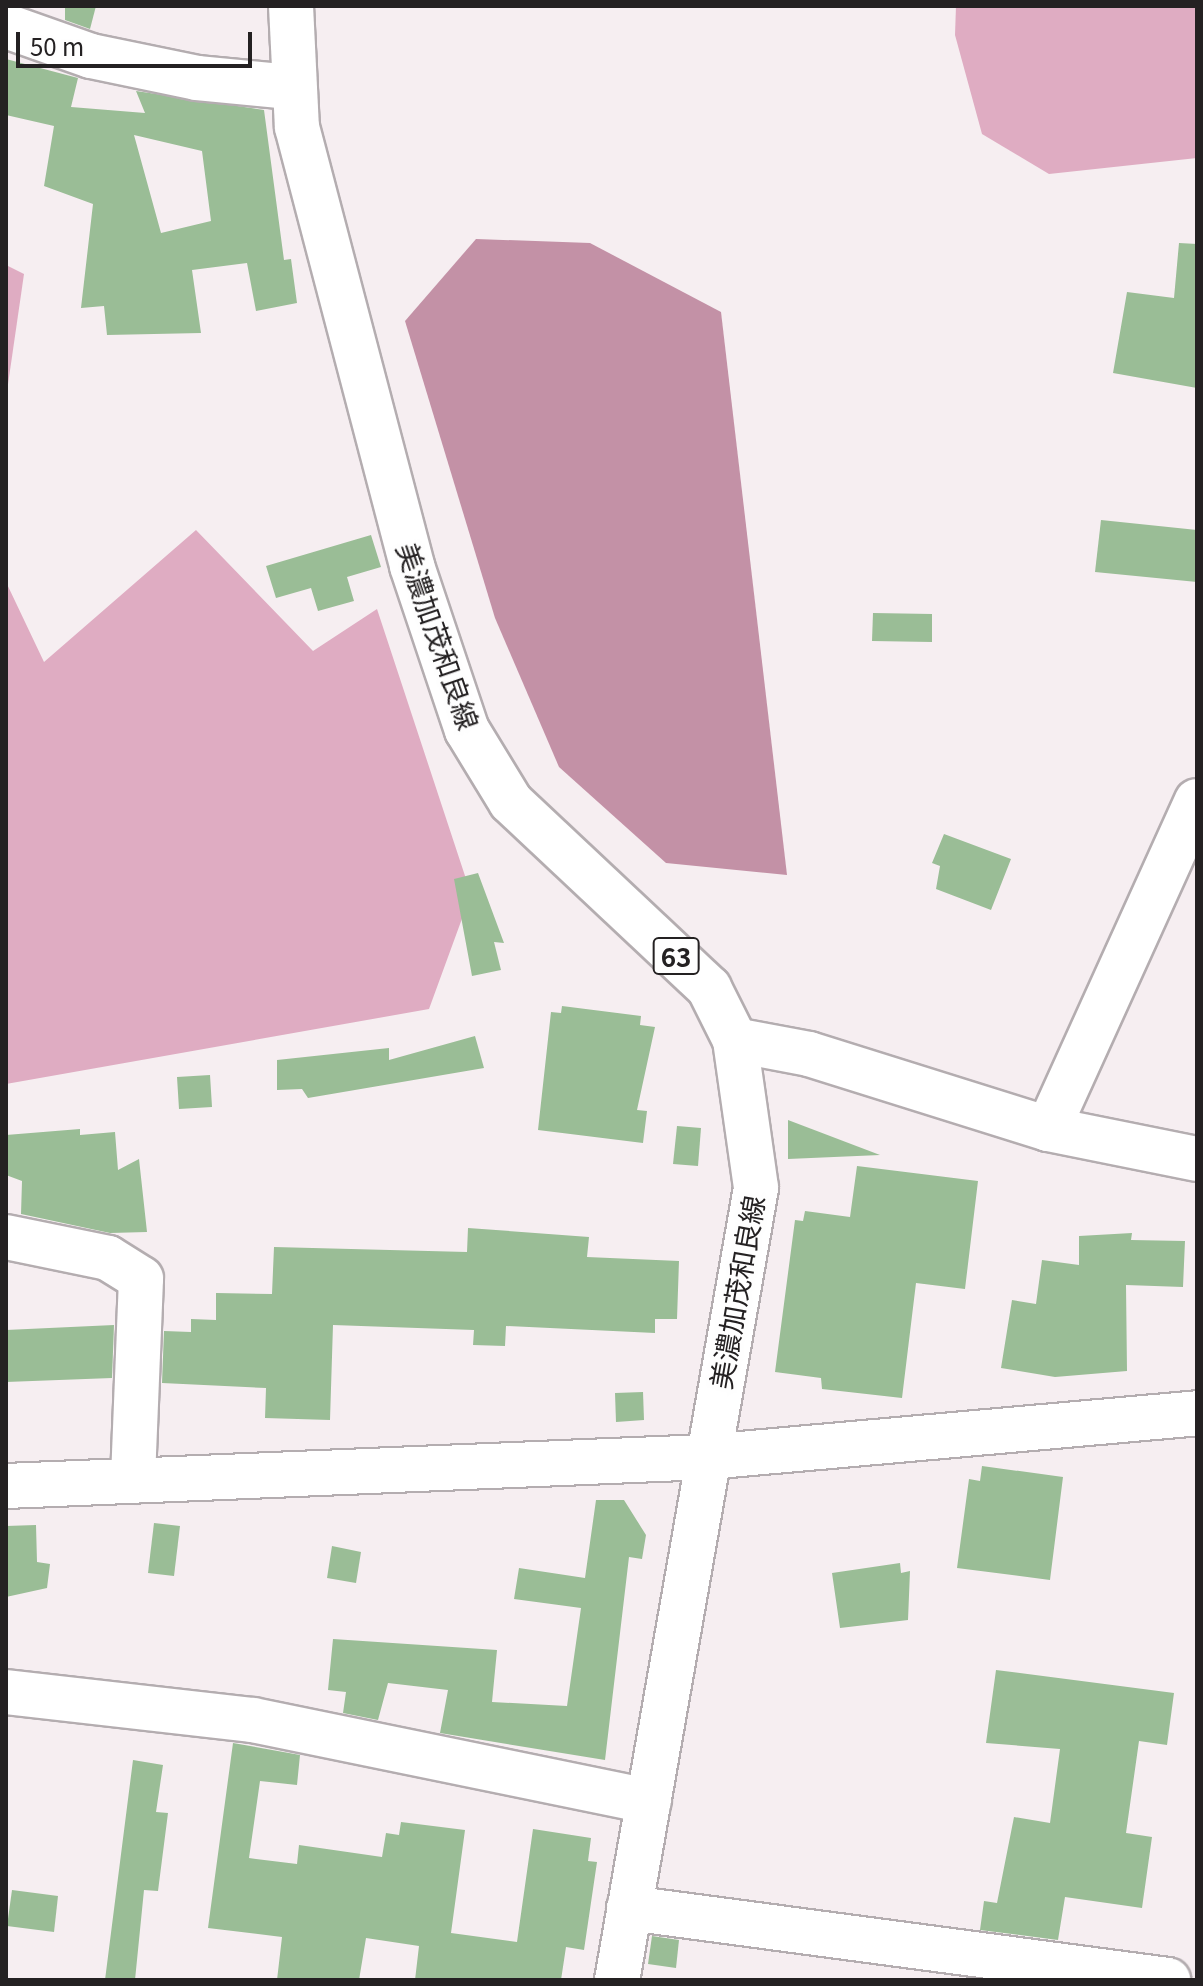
<!DOCTYPE html>
<html>
<head>
<meta charset="utf-8">
<style>
  body { margin:0 }
  #map { position:relative; width:1203px; height:1986px; overflow:hidden; background:#f6eef1; font-family:Georgia,"Noto Sans JP",serif }
  div>[style] { position:absolute }
  .forest>* { inset:0; background:#dfacc2 }
  .water>* { inset:0; background:#c391a6 }
  .building>* { inset:0; background:#9abd96 }
  .roads { filter:drop-shadow(2px 0 #b4adb0) drop-shadow(-2px 0 #b4adb0) drop-shadow(0 2px #b4adb0) drop-shadow(0 -2px #b4adb0) }
  .minor>* { height:44px; margin:-22px; padding:0 22px; transform-origin:22px; border-radius:22px; background:#fff }
  .major>* { height:44px; margin:-22px; padding:0 22px; transform-origin:22px; border-radius:22px; background:#fff }
  span { translate:-50% -50%; white-space:nowrap; text-align:center; line-height:1.15; -webkit-text-stroke:8px #fefefe; paint-order:stroke }
  .shield-label span { padding:2px 6px; background:#fefefe; border:2px solid; border-radius:6px; -webkit-text-stroke-width:0 }
  .shield-label { font-size:26px; color:#242122; font-weight:700 }
  .street-label { font-size:28px; color:#242122 }
  .frame { position:absolute; inset:0; border:8px solid #242122; pointer-events:none }
  .scale { position:absolute; left:16px; top:32px; width:236px; height:36px; box-sizing:border-box; border:4px solid #242122; border-top:0; padding-left:10px; font-size:24px; line-height:28px; white-space:nowrap; color:#242122; -webkit-text-stroke:6px #fefefe; paint-order:stroke }
</style>
</head>
<body>
<div id="map">
  <div class="forest">
    <i style="clip-path:polygon(956px 6px,1197px 6px,1197px 158px,1049px 174px,982px 134px,955px 35px)"></i>
    <i style="clip-path:polygon(6px 265px,24px 274px,6px 398px)"></i>
    <i style="clip-path:polygon(196px 530px,313px 651px,377px 609px,471px 894px,429px 1009px,6px 1084px,6px 582px,44px 662px)"></i>
  </div>
  <div class="water">
    <i style="clip-path:polygon(476px 239px,590px 243px,721px 312px,787px 875px,666px 863px,559px 767px,495px 618px,405px 321px)"></i>
  </div>
  <div class="building">
    <i style="clip-path:polygon(65px 6px,96px 6px,90px 29px,65px 20px)"></i>
    <i style="clip-path:polygon(evenodd,6px 59px,78px 78px,71px 107px,145px 113px,136px 91px,264px 110px,284px 260px,291px 259px,297px 303px,256px 311px,247px 263px,192px 270px,201px 333px,107px 335px,104px 306px,81px 308px,93px 204px,44px 186px,54px 126px,6px 115px,6px 59px,134px 135px,202px 151px,211px 221px,161px 233px,134px 135px)"></i>
    <i style="clip-path:polygon(1179px 243px,1197px 244px,1197px 388px,1113px 373px,1127px 292px,1174px 298px)"></i>
    <i style="clip-path:polygon(1101px 520px,1197px 530px,1197px 582px,1095px 572px)"></i>
    <i style="clip-path:polygon(371px 535px,381px 567px,347px 577px,354px 601px,318px 611px,311px 588px,276px 598px,266px 566px)"></i>
    <i style="clip-path:polygon(873px 613px,932px 614px,932px 642px,872px 641px)"></i>
    <i style="clip-path:polygon(944px 834px,1011px 859px,991px 910px,936px 889px,940px 866px,932px 863px)"></i>
    <i style="clip-path:polygon(478px 873px,504px 943px,494px 942px,501px 970px,472px 976px,454px 879px)"></i>
    <i style="clip-path:polygon(562px 1006px,641px 1016px,640px 1025px,655px 1027px,637px 1110px,647px 1111px,643px 1143px,538px 1130px,551px 1012px,561px 1013px)"></i>
    <i style="clip-path:polygon(475px 1036px,484px 1068px,308px 1098px,302px 1089px,277px 1090px,277px 1060px,389px 1048px,389px 1060px)"></i>
    <i style="clip-path:polygon(210px 1075px,212px 1107px,179px 1109px,177px 1077px)"></i>
    <i style="clip-path:polygon(788px 1120px,880px 1155px,788px 1159px)"></i>
    <i style="clip-path:polygon(677px 1126px,701px 1128px,698px 1166px,673px 1164px)"></i>
    <i style="clip-path:polygon(80px 1129px,80px 1135px,115px 1132px,118px 1170px,139px 1159px,147px 1232px,110px 1233px,21px 1214px,22px 1181px,6px 1175px,6px 1135px)"></i>
    <i style="clip-path:polygon(857px 1166px,978px 1181px,965px 1289px,916px 1283px,902px 1398px,822px 1389px,821px 1378px,775px 1372px,795px 1220px,803px 1221px,805px 1211px,850px 1217px)"></i>
    <i style="clip-path:polygon(468px 1228px,589px 1237px,587px 1257px,679px 1261px,677px 1319px,655px 1319px,655px 1333px,506px 1326px,505px 1346px,473px 1345px,474px 1330px,333px 1325px,330px 1420px,265px 1418px,266px 1388px,162px 1383px,164px 1331px,191px 1332px,191px 1319px,216px 1320px,216px 1293px,272px 1294px,274px 1247px,467px 1252px)"></i>
    <i style="clip-path:polygon(1132px 1233px,1131px 1240px,1185px 1241px,1183px 1287px,1126px 1285px,1127px 1371px,1055px 1377px,1001px 1368px,1012px 1300px,1036px 1304px,1042px 1260px,1079px 1265px,1079px 1236px)"></i>
    <i style="clip-path:polygon(114px 1325px,112px 1378px,6px 1382px,6px 1330px)"></i>
    <i style="clip-path:polygon(643px 1392px,644px 1420px,616px 1422px,615px 1393px)"></i>
    <i style="clip-path:polygon(982px 1466px,1063px 1477px,1050px 1580px,957px 1568px,969px 1479px,980px 1481px)"></i>
    <i style="clip-path:polygon(596px 1500px,624px 1500px,646px 1535px,642px 1559px,629px 1557px,605px 1760px,440px 1733px,448px 1690px,388px 1683px,378px 1720px,343px 1713px,346px 1692px,328px 1690px,333px 1639px,497px 1650px,492px 1702px,567px 1706px,581px 1608px,514px 1599px,519px 1568px,585px 1578px)"></i>
    <i style="clip-path:polygon(154px 1523px,180px 1526px,174px 1576px,148px 1573px)"></i>
    <i style="clip-path:polygon(36px 1525px,37px 1562px,50px 1564px,47px 1588px,6px 1597px,6px 1526px)"></i>
    <i style="clip-path:polygon(332px 1546px,361px 1552px,356px 1583px,327px 1578px)"></i>
    <i style="clip-path:polygon(900px 1563px,901px 1573px,910px 1571px,908px 1620px,840px 1628px,832px 1573px)"></i>
    <i style="clip-path:polygon(996px 1670px,1174px 1693px,1167px 1745px,1139px 1741px,1126px 1833px,1152px 1837px,1142px 1908px,1065px 1897px,1058px 1940px,980px 1930px,984px 1901px,997px 1903px,1014px 1817px,1050px 1823px,1060px 1749px,986px 1743px)"></i>
    <i style="clip-path:polygon(233px 1743px,300px 1755px,297px 1785px,260px 1781px,249px 1858px,297px 1864px,299px 1845px,382px 1857px,386px 1833px,399px 1835px,401px 1822px,465px 1830px,451px 1933px,517px 1942px,533px 1829px,591px 1838px,588px 1861px,597px 1862px,584px 1950px,566px 1947px,561px 1980px,415px 1980px,419px 1946px,366px 1938px,359px 1980px,277px 1980px,282px 1937px,208px 1928px)"></i>
    <i style="clip-path:polygon(133px 1760px,163px 1765px,156px 1812px,168px 1813px,158px 1891px,144px 1890px,135px 1980px,105px 1980px)"></i>
    <i style="clip-path:polygon(12px 1890px,58px 1896px,54px 1932px,7px 1926px)"></i>
    <i style="clip-path:polygon(652px 1936px,679px 1940px,676px 1968px,648px 1964px)"></i>
  </div>
  <div class="roads">
    <div class="minor">
      <i style="left:6px;top:26px;width:90px;rotate:19.4deg"></i>
      <i style="left:91px;top:56px;width:108px;rotate:11.7deg"></i>
      <i style="left:197px;top:78px;width:94px;rotate:5.5deg"></i>
      <i style="left:735px;top:1040px;width:75px;rotate:10.7deg"></i>
      <i style="left:809px;top:1054px;width:250px;rotate:17.4deg"></i>
      <i style="left:1048px;top:1129px;width:152px;rotate:11.4deg"></i>
      <i style="left:1048px;top:1129px;width:360px;rotate:-65.6deg"></i>
      <i style="left:6px;top:1237px;width:104px;rotate:11.6deg"></i>
      <i style="left:108px;top:1258px;width:39px;rotate:32deg"></i>
      <i style="left:141px;top:1279px;width:202px;rotate:92.3deg"></i>
      <i style="left:6px;top:1486px;width:702px;rotate:-2.37deg"></i>
      <i style="left:707px;top:1457px;width:492px;rotate:-5.1deg"></i>
      <i style="left:6px;top:1692px;width:249px;rotate:6.5deg"></i>
      <i style="left:253px;top:1720px;width:404px;rotate:11.6deg"></i>
      <i style="left:629px;top:1908px;width:544px;rotate:7.61deg"></i>
    </div>
    <div class="major">
      <i style="left:291px;top:6px;width:121px;rotate:87.2deg"></i>
      <i style="left:297px;top:127px;width:454px;rotate:75.3deg"></i>
      <i style="left:412px;top:566px;width:173px;rotate:71.5deg"></i>
      <i style="left:467px;top:730px;width:84px;rotate:58.6deg"></i>
      <i style="left:511px;top:802px;width:272px;rotate:43.2deg"></i>
      <i style="left:709px;top:988px;width:58px;rotate:63.4deg"></i>
      <i style="left:735px;top:1040px;width:149px;rotate:81.9deg"></i>
      <i style="left:756px;top:1188px;width:804px;rotate:99.95deg"></i>
    </div>
  </div>
  <div class="shield-label">
    <span style="left:676px;top:956px">63</span>
  </div>
  <div class="street-label">
    <span style="left:439px;top:636px;rotate:71deg">美濃加茂和良線</span>
    <span style="left:736px;top:1292px;rotate:-80deg">美濃加茂和良線</span>
  </div>
  <div class="frame"></div>
  <div class="scale">50 m</div>
</div>
</body>
</html>
